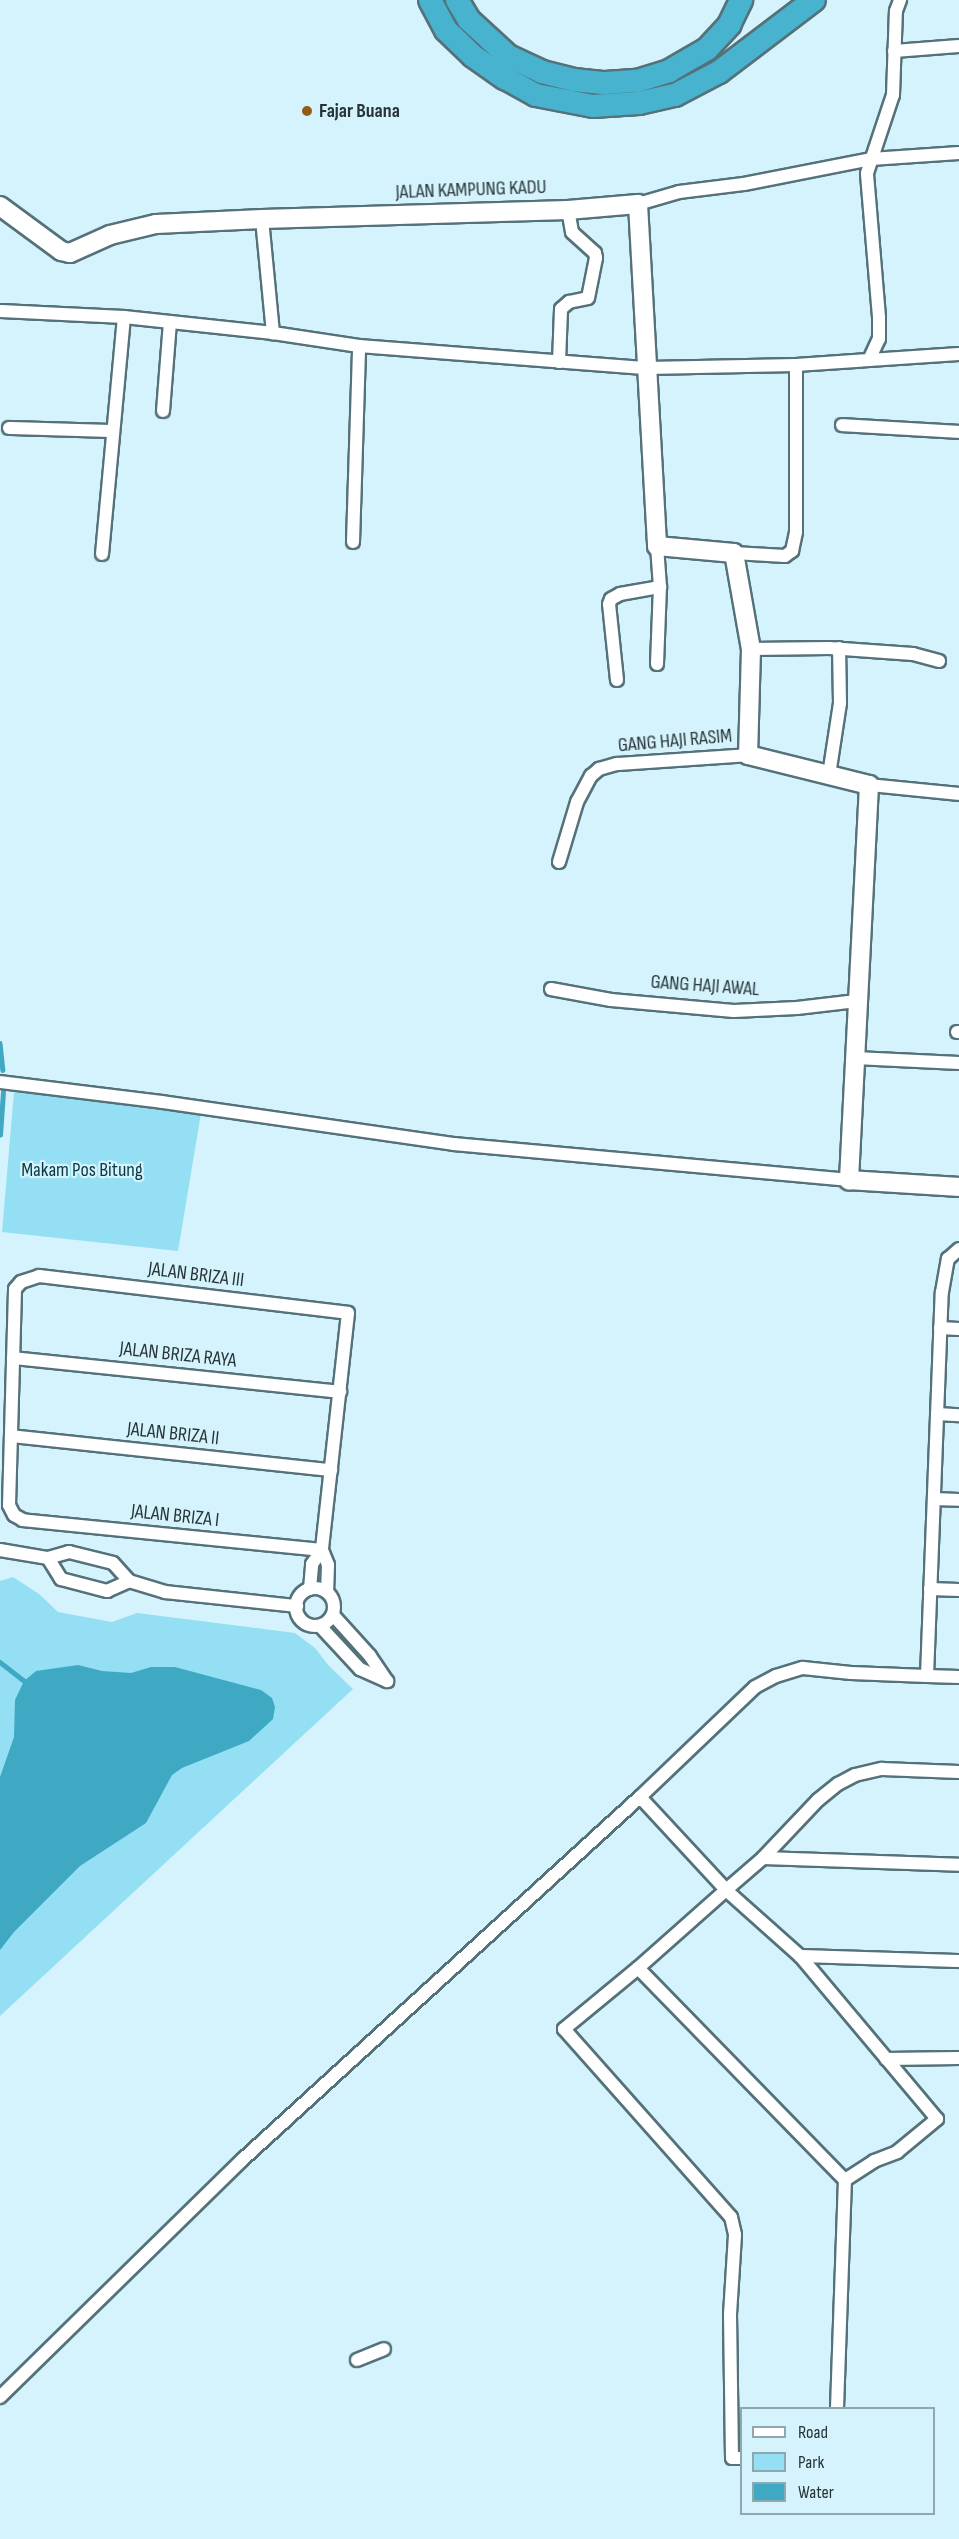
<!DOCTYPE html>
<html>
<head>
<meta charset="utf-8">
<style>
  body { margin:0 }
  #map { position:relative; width:959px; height:2539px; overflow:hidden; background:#d4f3fc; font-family:"Sofia Sans Condensed",sans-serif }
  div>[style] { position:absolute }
  .green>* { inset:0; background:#94dff4 }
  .water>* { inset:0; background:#3fa9c4 }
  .stream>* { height:4.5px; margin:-2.25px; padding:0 2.25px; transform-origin:2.25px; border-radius:2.25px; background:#3fa9c4 }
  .roads { filter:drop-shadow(2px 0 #557179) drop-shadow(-2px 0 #557179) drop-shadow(0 2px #557179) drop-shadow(0 -2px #557179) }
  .street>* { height:12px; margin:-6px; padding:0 6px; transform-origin:6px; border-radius:6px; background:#fff }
  .street>.ring { margin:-6px; padding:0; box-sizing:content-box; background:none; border:12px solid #fff; border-radius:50% }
  .secondary>* { height:18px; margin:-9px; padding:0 9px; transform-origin:9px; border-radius:9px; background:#fff }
  .highway>* { height:22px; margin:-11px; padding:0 11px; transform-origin:11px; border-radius:11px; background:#47b3ce }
  .dots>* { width:16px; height:16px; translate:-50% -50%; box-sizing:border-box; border:3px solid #d4f3fc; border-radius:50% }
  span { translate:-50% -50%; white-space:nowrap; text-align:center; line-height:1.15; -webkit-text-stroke:4.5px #d4f3fc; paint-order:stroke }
  .poi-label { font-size:20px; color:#283438; font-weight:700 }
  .left { translate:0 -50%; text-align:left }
  .street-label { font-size:20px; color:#283438 }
  .park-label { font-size:20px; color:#063844 }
  .legend { position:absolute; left:740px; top:2407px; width:195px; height:108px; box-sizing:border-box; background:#d4f3fc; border:2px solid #8fa7ae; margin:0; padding:8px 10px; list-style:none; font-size:18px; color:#283438 }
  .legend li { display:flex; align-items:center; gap:12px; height:30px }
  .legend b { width:30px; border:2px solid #8fa7ae }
</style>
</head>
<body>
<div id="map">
  <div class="green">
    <i style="clip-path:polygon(14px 1092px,201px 1113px,178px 1251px,2px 1232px)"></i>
    <i style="clip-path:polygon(13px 1577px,39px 1594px,58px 1612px,112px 1622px,137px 1613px,295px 1633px,315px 1648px,329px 1666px,353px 1689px,0 2016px,0 1581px)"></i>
  </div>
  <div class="water">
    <i style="clip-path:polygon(78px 1665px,102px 1671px,131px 1673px,151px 1667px,175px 1667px,261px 1690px,272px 1698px,275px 1707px,273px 1719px,249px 1741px,182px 1768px,172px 1775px,146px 1823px,80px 1866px,14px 1932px,0 1950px,0 1777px,14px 1737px,15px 1700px,24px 1681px,36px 1671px)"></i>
  </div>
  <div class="stream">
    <i style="left:0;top:1043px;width:27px;rotate:84deg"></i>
    <i style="left:0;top:1135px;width:43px;rotate:-86deg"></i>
    <i style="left:0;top:1662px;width:31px;rotate:38deg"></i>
  </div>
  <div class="roads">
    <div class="street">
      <i style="left:894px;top:51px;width:65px;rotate:-4.4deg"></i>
      <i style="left:638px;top:204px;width:43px;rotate:-16.3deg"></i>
      <i style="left:679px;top:192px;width:65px;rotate:-7deg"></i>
      <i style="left:744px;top:184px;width:129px;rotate:-11.1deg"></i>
      <i style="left:871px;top:159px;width:88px;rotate:-3.9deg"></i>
      <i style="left:262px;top:219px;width:115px;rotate:84.5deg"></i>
      <i style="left:1px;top:311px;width:123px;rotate:2.8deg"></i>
      <i style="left:124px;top:317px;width:150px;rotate:6.1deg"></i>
      <i style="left:273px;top:333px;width:87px;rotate:8.6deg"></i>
      <i style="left:359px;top:346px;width:289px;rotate:4.4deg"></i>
      <i style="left:647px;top:368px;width:149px;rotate:-1.2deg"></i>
      <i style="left:796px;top:365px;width:163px;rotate:-3.9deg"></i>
      <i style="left:869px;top:360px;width:23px;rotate:-65deg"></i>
      <i style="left:879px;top:339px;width:22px;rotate:-90deg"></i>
      <i style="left:879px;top:317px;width:144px;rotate:-94.8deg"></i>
      <i style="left:867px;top:173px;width:82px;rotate:-71.6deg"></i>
      <i style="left:893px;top:95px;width:84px;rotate:-88deg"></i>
      <i style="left:896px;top:11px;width:12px;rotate:-70deg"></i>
      <i style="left:559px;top:362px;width:53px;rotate:-87.8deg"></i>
      <i style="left:561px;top:309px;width:11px;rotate:-41deg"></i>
      <i style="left:569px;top:302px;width:19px;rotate:-12deg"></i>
      <i style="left:588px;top:298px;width:41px;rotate:-78.7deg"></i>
      <i style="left:596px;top:258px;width:5px;rotate:-101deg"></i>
      <i style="left:595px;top:253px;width:31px;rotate:-138deg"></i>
      <i style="left:572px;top:232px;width:22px;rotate:-100deg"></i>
      <i style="left:163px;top:411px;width:89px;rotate:-85.5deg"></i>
      <i style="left:842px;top:425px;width:117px;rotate:3.4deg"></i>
      <i style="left:9px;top:428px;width:104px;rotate:1.7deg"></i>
      <i style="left:353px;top:542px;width:196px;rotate:-88.2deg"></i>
      <i style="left:734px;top:553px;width:51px;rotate:3.4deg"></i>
      <i style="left:785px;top:556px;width:9px;rotate:-36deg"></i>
      <i style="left:792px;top:551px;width:19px;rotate:-78deg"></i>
      <i style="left:796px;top:532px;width:167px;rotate:-90deg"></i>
      <i style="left:102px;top:554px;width:238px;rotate:-84.7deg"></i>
      <i style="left:751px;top:649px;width:78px;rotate:-0.7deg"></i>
      <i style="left:829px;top:648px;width:84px;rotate:4.1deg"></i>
      <i style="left:913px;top:654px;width:27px;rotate:15deg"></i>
      <i style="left:657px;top:664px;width:77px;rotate:-87.8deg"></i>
      <i style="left:617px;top:680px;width:76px;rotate:-96deg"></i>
      <i style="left:609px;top:604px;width:5px;rotate:-68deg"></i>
      <i style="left:611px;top:599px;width:10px;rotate:-29deg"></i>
      <i style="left:620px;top:594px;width:41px;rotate:-9.9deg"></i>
      <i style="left:660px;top:587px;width:41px;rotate:-94.2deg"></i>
      <i style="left:829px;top:775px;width:73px;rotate:-81.3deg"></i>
      <i style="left:840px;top:703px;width:55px;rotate:-91deg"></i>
      <i style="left:869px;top:785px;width:90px;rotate:5.7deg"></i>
      <i style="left:559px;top:862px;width:63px;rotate:-73.3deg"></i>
      <i style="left:577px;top:802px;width:30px;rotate:-62deg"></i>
      <i style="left:591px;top:776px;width:11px;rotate:-41deg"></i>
      <i style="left:599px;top:769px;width:19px;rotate:-16deg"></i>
      <i style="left:617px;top:764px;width:131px;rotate:-3.9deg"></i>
      <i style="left:551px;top:989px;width:61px;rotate:10.4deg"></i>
      <i style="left:611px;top:1000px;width:123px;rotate:5.1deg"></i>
      <i style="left:734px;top:1011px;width:63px;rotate:-2.7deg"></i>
      <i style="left:797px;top:1008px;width:60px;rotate:-6.7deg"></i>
      <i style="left:957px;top:1032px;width:2px"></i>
      <i style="left:855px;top:1058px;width:104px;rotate:2.8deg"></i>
      <i style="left:0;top:1082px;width:163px;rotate:7deg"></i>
      <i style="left:162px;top:1102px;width:295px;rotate:8.2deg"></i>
      <i style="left:454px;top:1144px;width:397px;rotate:5.2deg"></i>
      <i style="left:940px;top:1328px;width:19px;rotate:3deg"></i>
      <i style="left:13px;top:1358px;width:329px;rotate:5.9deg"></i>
      <i style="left:937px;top:1414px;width:22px;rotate:3deg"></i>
      <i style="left:11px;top:1436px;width:322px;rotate:6.1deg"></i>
      <i style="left:934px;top:1499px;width:25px;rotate:2deg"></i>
      <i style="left:0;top:1550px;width:49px;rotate:9.5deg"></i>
      <i style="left:48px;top:1558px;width:22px;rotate:-16deg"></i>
      <i style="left:69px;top:1552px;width:45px;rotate:14deg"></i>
      <i style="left:113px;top:1563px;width:24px;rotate:48deg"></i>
      <i style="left:129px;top:1581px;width:38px;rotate:17deg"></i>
      <i style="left:165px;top:1592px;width:133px;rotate:6.1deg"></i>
      <i style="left:322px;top:1550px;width:301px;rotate:-174.3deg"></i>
      <i style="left:23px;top:1520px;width:10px;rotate:-151deg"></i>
      <i style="left:14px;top:1515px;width:11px;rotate:-117deg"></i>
      <i style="left:9px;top:1505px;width:216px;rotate:-88.4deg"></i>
      <i style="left:15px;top:1289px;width:9px;rotate:-49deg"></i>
      <i style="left:21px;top:1282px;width:19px;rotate:-18deg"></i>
      <i style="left:39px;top:1276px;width:311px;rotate:6.8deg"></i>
      <i style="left:348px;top:1313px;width:238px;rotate:96.3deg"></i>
      <i style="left:322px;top:1550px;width:16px;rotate:68deg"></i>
      <i style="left:328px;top:1565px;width:27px;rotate:92deg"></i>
      <i style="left:48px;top:1558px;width:25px;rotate:58deg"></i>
      <i style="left:61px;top:1579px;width:48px;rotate:14.6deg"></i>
      <i style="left:107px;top:1591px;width:24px;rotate:-24deg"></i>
      <i class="ring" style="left:296px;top:1588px;width:26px;height:26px"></i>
      <i style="left:310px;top:1589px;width:25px;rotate:-85deg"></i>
      <i style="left:312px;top:1564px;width:17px;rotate:-54deg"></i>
      <i style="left:930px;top:1589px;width:29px;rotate:2deg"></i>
      <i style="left:333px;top:1615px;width:55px;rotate:47.9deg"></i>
      <i style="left:370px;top:1656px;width:30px;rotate:56deg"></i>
      <i style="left:320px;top:1626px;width:59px;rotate:47.1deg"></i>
      <i style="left:360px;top:1669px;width:30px;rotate:24deg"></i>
      <i style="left:927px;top:1676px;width:32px;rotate:2deg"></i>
      <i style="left:640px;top:1797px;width:127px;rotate:47.2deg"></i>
      <i style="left:726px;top:1890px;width:118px;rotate:138.4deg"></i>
      <i style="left:638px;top:1968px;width:296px;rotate:45.7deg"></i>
      <i style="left:845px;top:2180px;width:35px;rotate:-33deg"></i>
      <i style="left:874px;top:2161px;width:25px;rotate:-21deg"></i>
      <i style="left:897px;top:2152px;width:52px;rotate:-39.5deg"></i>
      <i style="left:937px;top:2119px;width:213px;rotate:-130deg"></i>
      <i style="left:800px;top:1956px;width:99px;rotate:-138.3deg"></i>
      <i style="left:726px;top:1890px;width:49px;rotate:-40.9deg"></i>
      <i style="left:763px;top:1858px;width:196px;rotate:2deg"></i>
      <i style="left:763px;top:1858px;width:80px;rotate:-46.5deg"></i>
      <i style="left:818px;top:1800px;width:26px;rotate:-39deg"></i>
      <i style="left:838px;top:1784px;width:19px;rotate:-28deg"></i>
      <i style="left:855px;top:1775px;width:28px;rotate:-13deg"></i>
      <i style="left:882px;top:1769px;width:77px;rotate:2.2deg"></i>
      <i style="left:800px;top:1956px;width:159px;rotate:1.8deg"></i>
      <i style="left:638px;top:1968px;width:96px;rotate:140.5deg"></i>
      <i style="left:564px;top:2029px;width:251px;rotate:48.4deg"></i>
      <i style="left:731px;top:2217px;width:18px;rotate:77deg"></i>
      <i style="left:735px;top:2235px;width:79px;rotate:93.6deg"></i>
      <i style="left:730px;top:2314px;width:144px;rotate:89.2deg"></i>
      <i style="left:732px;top:2458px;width:10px"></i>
      <i style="left:886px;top:2059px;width:73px;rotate:-0.8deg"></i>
      <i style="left:357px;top:2360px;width:29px;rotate:-22deg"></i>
      <i style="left:0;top:2397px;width:339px;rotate:-44.4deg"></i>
      <i style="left:242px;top:2160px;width:539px;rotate:-42.37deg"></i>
      <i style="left:640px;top:1797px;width:159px;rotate:-43.7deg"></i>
      <i style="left:755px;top:1687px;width:24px;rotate:-28deg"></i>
      <i style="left:776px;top:1676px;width:28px;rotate:-17deg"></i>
      <i style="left:803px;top:1668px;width:48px;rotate:5.9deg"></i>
      <i style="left:851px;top:1673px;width:76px;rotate:2.3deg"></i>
      <i style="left:927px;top:1676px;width:384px;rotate:-87.8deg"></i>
      <i style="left:942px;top:1292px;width:34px;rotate:-80deg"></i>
      <i style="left:948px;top:1259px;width:15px;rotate:-42deg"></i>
      <i style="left:837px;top:2408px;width:228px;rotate:-88deg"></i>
    </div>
    <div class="secondary">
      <i style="left:0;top:206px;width:76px;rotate:36.4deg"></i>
      <i style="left:61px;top:251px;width:9px;rotate:13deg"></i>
      <i style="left:70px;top:253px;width:44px;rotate:-24.2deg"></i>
      <i style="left:110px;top:235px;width:47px;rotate:-13.4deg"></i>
      <i style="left:156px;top:224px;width:106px;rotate:-2.7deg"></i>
      <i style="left:262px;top:219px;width:306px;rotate:-1.7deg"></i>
      <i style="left:568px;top:210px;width:70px;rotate:-4.9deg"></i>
      <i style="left:638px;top:204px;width:343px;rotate:86.8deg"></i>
      <i style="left:657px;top:546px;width:77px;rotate:5.2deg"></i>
      <i style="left:734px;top:553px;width:97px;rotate:80deg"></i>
      <i style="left:751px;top:649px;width:106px;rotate:91.6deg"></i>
      <i style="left:748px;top:755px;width:125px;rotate:13.9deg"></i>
      <i style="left:869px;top:785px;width:396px;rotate:92.9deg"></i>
      <i style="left:849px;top:1180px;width:110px;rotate:3.6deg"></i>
    </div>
    <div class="highway">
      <i style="left:430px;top:0;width:34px;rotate:62deg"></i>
      <i style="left:446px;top:30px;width:37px;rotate:44deg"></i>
      <i style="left:473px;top:56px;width:39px;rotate:35deg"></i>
      <i style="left:505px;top:78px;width:35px;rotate:29deg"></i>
      <i style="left:536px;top:95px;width:58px;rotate:10.9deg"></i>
      <i style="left:593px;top:106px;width:46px;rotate:-3.7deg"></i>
      <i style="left:639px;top:103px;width:37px;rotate:-13deg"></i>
      <i style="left:675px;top:95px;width:50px;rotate:-27.6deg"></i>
      <i style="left:719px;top:72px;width:119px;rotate:-37.2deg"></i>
      <i style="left:457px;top:0;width:23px;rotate:59deg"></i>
      <i style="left:469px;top:20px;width:53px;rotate:42.7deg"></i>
      <i style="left:508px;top:56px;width:38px;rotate:25deg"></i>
      <i style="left:542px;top:72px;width:33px;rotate:14deg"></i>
      <i style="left:574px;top:80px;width:31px;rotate:6deg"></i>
      <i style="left:605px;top:83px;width:32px;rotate:-4deg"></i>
      <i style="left:637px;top:81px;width:34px;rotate:-17deg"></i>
      <i style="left:669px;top:71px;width:44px;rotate:-30.1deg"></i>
      <i style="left:707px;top:49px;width:33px;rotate:-47deg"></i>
      <i style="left:729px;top:25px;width:28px;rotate:-64deg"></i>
    </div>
  </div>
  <div class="dots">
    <i style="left:307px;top:111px;background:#935c15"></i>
  </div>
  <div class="poi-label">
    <span class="left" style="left:319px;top:111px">Fajar Buana</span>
  </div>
  <div class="street-label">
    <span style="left:471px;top:190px;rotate:-2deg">JALAN KAMPUNG KADU</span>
    <span style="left:675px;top:741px;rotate:-5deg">GANG HAJI RASIM</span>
    <span style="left:705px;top:986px;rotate:4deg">GANG HAJI AWAL</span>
    <span style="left:196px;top:1275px;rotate:7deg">JALAN BRIZA III</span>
    <span style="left:178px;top:1355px;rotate:6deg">JALAN BRIZA RAYA</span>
    <span style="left:173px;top:1434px;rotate:6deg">JALAN BRIZA II</span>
    <span style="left:175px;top:1516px;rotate:6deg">JALAN BRIZA I</span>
  </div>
  <div class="park-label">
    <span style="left:82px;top:1170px">Makam Pos Bitung</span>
  </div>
  <ul class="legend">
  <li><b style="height:8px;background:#fff"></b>Road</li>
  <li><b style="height:16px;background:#94dff4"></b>Park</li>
  <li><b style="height:16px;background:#3fa9c4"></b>Water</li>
  </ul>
</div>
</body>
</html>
